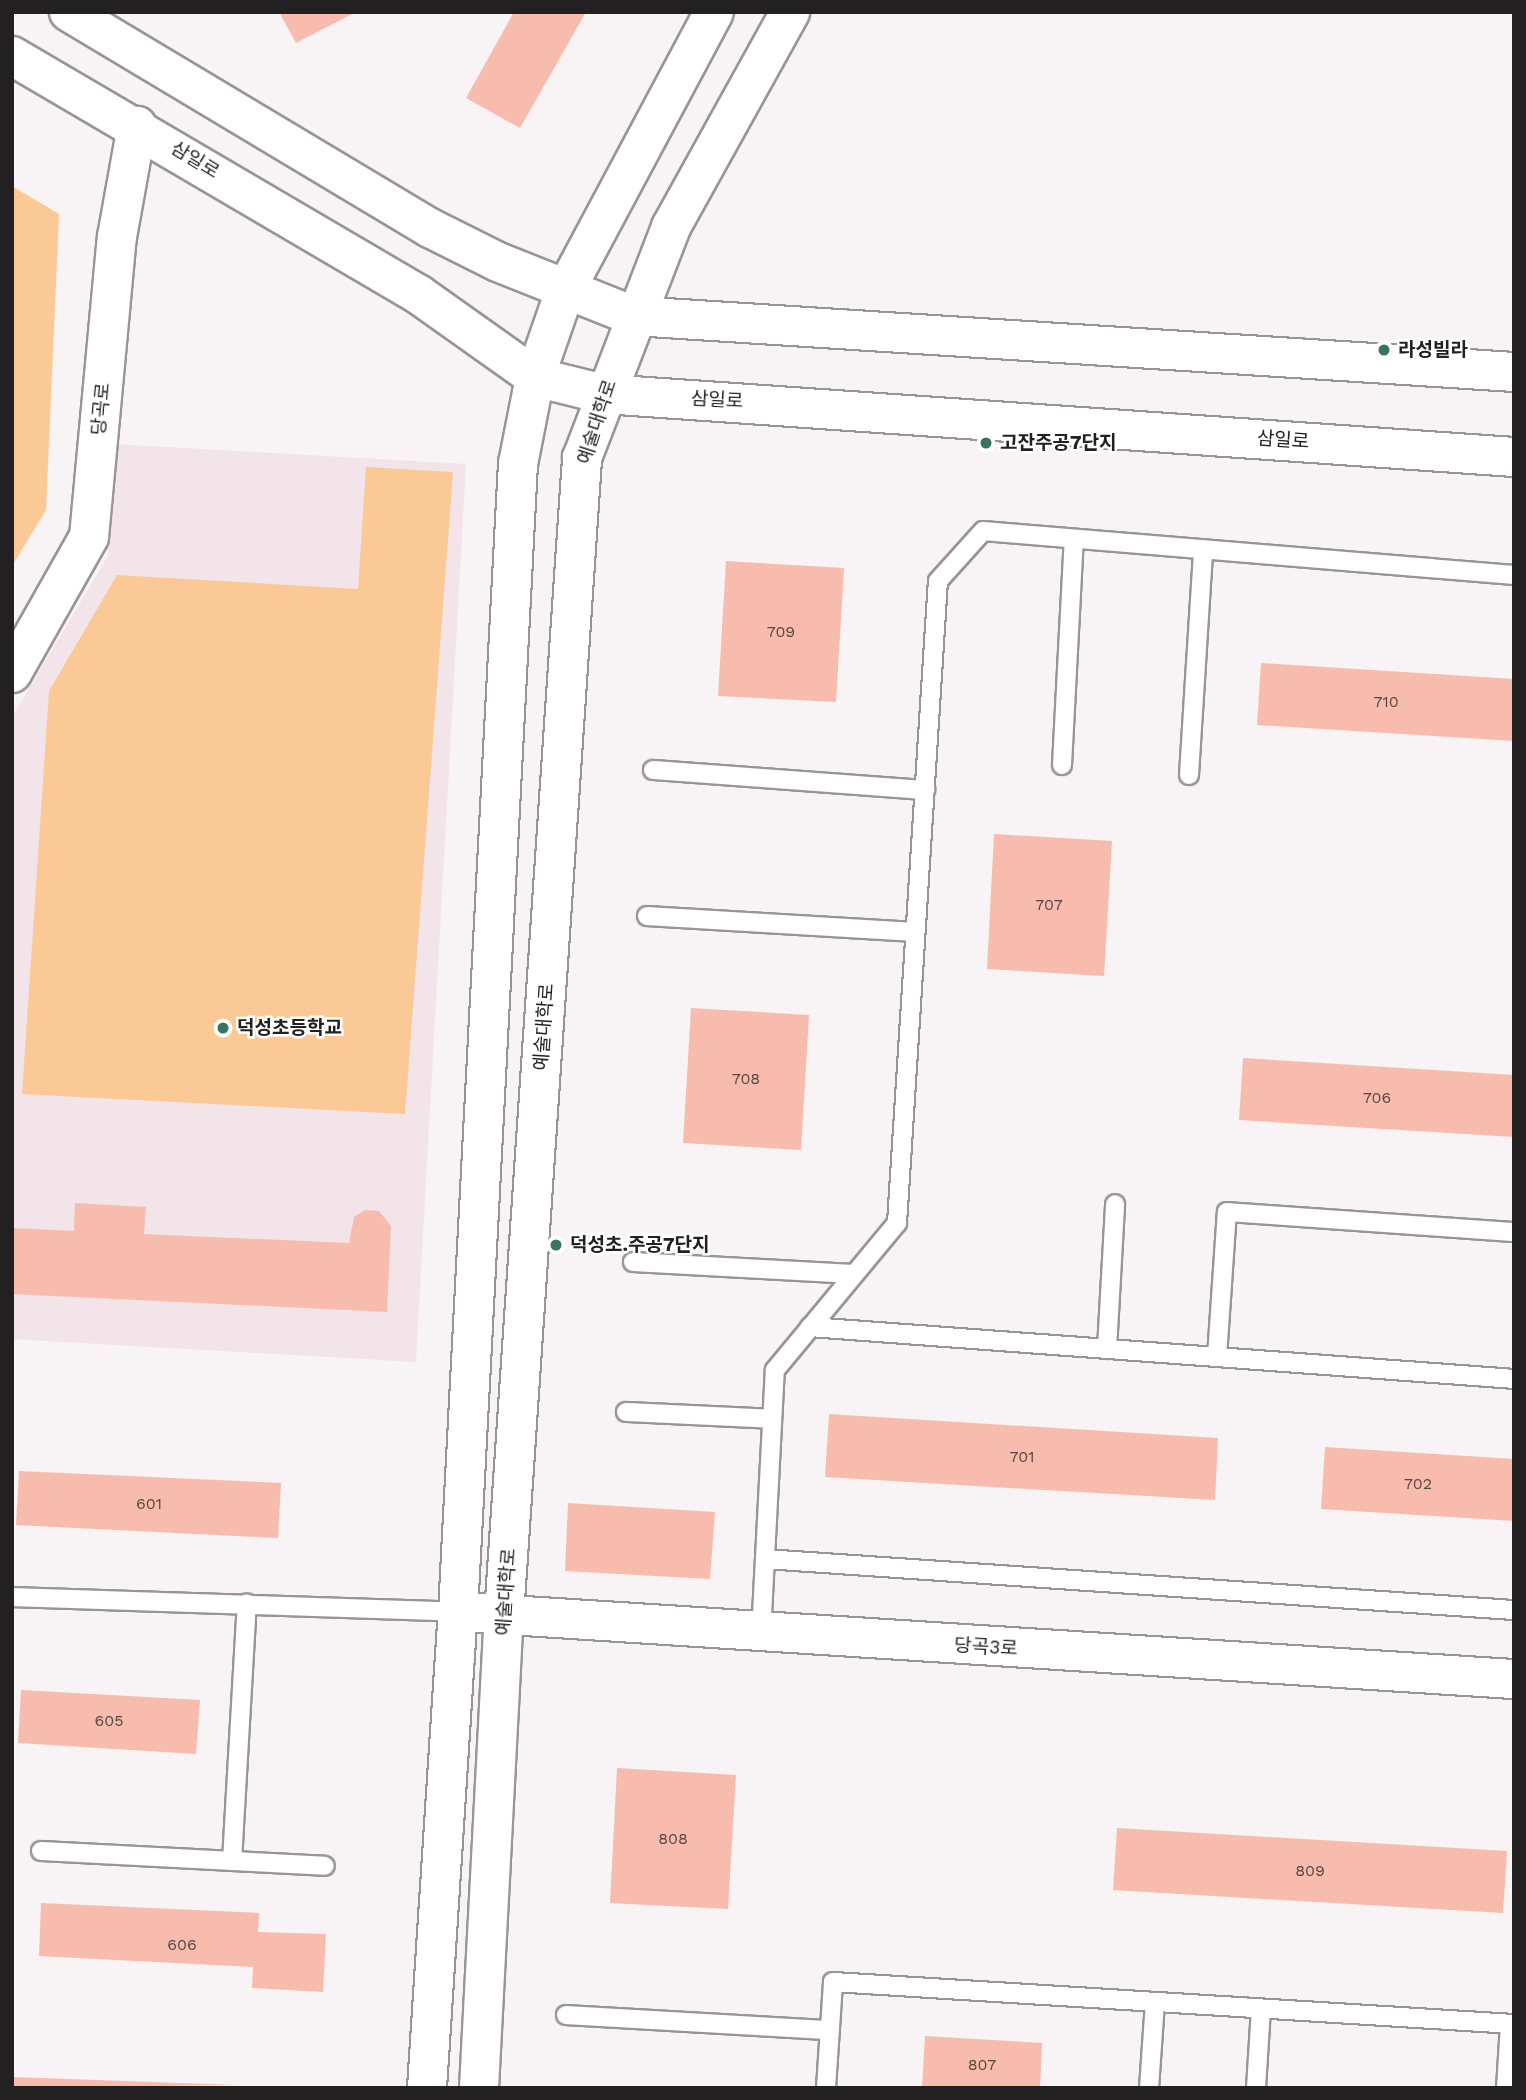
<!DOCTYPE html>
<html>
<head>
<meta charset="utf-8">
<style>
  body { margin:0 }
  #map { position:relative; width:1526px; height:2100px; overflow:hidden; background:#f8f3f4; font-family:"Work Sans","Noto Sans KR",sans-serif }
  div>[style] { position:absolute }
  .built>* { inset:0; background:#f2e4e8 }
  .green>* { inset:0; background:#fac995 }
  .building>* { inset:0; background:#f7bcad }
  .roads { filter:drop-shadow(2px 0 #999495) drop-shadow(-2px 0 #999495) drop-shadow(0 2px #999495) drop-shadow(0 -2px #999495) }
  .service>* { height:18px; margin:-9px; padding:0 9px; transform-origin:9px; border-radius:9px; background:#fff }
  .tertiary>* { height:38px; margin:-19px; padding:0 19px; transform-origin:19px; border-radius:19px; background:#fff }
  .secondary>* { height:38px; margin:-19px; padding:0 19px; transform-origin:19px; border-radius:19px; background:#fff }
  .dots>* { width:19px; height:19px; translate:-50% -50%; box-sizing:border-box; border:4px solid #fff; border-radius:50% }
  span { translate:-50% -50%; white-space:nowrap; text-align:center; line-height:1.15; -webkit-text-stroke:5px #fff; paint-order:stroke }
  .number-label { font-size:16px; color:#574744 }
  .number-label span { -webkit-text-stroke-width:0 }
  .street-label { font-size:19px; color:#222021 }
  .poi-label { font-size:19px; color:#222021; font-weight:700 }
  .left { translate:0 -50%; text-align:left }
  .frame { position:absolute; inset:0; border:14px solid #222021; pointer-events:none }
</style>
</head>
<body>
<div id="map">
  <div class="built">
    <i style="clip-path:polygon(114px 444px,466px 464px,416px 1362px,12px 1339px,12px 717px,108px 556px)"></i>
  </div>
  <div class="green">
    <i style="clip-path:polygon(12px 186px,59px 214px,46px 510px,12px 566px)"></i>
    <i style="clip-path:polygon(366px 467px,453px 472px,405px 1114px,22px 1094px,49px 691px,117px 575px,358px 589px)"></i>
  </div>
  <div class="building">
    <i style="clip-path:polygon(279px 12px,356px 12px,296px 43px)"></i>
    <i style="clip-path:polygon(514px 12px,586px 12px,520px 128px,466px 98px)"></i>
    <i style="clip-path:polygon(726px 561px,844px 568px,836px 702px,718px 696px)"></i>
    <i style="clip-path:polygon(1261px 663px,1514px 679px,1514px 741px,1257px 725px)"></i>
    <i style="clip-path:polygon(994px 834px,1112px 841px,1104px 976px,987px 969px)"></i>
    <i style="clip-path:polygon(691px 1008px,809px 1015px,801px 1150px,683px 1143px)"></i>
    <i style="clip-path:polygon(1243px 1058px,1514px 1075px,1514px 1137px,1239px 1120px)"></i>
    <i style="clip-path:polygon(75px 1203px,146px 1207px,144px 1234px,349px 1243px,354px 1217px,365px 1210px,379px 1211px,391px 1226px,387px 1312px,12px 1294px,12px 1228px,74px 1231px)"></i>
    <i style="clip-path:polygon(829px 1414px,1218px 1438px,1215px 1500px,825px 1477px)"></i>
    <i style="clip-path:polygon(1325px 1447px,1514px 1459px,1514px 1521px,1321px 1509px)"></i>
    <i style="clip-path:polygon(19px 1471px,281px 1483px,278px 1538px,16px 1525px)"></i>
    <i style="clip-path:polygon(568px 1503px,715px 1512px,710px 1579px,565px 1571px)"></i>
    <i style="clip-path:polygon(21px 1690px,200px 1700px,196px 1754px,18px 1743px)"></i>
    <i style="clip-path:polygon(617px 1768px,736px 1775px,728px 1909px,610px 1903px)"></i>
    <i style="clip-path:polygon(1117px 1828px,1507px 1851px,1503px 1913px,1113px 1890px)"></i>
    <i style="clip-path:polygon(41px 1903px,259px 1913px,258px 1932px,326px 1934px,323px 1992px,252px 1988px,253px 1967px,39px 1956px)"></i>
    <i style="clip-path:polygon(925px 2036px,1042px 2043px,1040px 2088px,922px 2088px)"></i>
    <i style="clip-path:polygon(12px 2077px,236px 2085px,12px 2088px)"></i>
  </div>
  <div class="roads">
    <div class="service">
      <i style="left:1062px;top:765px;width:226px;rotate:-87deg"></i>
      <i style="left:653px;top:770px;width:273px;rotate:4.2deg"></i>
      <i style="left:1189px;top:775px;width:225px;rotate:-86.4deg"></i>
      <i style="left:647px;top:916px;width:268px;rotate:3.4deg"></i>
      <i style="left:633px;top:1262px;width:221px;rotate:3.1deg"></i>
      <i style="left:810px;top:1327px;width:706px;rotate:4.22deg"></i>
      <i style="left:1107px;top:1349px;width:145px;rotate:-86.8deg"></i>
      <i style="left:1217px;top:1357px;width:145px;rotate:-86.1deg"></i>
      <i style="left:1227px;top:1212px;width:288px;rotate:4deg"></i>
      <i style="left:626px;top:1412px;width:146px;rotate:2.7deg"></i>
      <i style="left:765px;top:1559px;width:751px;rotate:3.9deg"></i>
      <i style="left:12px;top:1597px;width:446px;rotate:1.9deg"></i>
      <i style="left:761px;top:1634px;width:264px;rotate:-87deg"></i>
      <i style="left:775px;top:1370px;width:191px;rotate:-50.3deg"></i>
      <i style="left:897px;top:1223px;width:643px;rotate:-86.35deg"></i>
      <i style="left:938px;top:581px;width:67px;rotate:-48deg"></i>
      <i style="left:983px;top:531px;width:533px;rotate:4.74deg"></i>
      <i style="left:41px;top:1851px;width:284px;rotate:3deg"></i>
      <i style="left:232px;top:1861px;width:258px;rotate:-86.7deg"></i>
      <i style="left:566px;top:2015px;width:264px;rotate:3.3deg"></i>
      <i style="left:826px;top:2088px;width:106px;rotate:-86.2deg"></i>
      <i style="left:833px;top:1982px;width:682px;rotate:3.53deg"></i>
      <i style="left:1149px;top:2088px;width:86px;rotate:-86deg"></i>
      <i style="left:1256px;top:2088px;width:79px;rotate:-86.4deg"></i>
      <i style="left:1506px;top:2088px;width:64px;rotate:-86.4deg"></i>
    </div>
    <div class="tertiary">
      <i style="left:12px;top:673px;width:156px;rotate:-60.5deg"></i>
      <i style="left:89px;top:537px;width:301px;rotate:-84.7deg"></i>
      <i style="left:117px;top:237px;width:113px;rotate:-79.8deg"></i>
      <i style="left:478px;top:1613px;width:1038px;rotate:3.65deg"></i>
      <i style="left:427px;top:2088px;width:477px;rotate:-86.3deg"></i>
      <i style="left:458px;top:1612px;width:1150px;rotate:-87.01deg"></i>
      <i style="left:518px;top:464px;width:89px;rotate:-78.9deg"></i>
      <i style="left:535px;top:377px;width:91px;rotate:-70.8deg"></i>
      <i style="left:565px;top:291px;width:316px;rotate:-61.9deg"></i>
      <i style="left:479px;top:2088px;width:474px;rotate:-87deg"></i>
      <i style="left:504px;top:1615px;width:1160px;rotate:-86.14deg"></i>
      <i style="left:582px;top:458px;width:248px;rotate:-68.9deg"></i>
      <i style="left:671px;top:227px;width:246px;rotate:-61deg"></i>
    </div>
    <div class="secondary">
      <i style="left:69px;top:12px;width:421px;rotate:30.9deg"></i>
      <i style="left:430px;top:228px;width:76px;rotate:26.6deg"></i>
      <i style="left:498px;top:262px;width:146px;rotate:21.7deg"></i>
      <i style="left:634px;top:316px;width:882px;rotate:3.64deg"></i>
      <i style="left:12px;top:56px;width:471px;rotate:30.4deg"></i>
      <i style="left:418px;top:294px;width:143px;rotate:35.4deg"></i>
      <i style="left:535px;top:377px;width:71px;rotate:13.8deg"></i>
      <i style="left:604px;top:394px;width:912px;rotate:3.96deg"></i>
    </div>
  </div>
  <div class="dots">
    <i style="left:1384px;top:350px;background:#387560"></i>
    <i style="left:986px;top:443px;background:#387560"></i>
    <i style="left:223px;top:1028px;background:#387560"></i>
    <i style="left:556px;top:1245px;background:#387560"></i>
  </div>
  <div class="number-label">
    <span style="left:781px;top:632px">709</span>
    <span style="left:1386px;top:702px">710</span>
    <span style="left:1049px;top:905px">707</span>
    <span style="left:746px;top:1079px">708</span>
    <span style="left:1377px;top:1098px">706</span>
    <span style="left:1022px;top:1457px">701</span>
    <span style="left:1418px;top:1484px">702</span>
    <span style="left:149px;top:1504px">601</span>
    <span style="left:109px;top:1721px">605</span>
    <span style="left:673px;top:1839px">808</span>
    <span style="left:1310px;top:1871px">809</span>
    <span style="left:182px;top:1945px">606</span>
    <span style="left:982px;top:2065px">807</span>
  </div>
  <div class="street-label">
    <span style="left:195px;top:160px;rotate:31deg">삼일로</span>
    <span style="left:717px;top:400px;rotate:3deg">삼일로</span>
    <span style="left:101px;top:409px;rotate:-85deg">당곡로</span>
    <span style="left:597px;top:422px;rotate:-72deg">예술대학로</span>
    <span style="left:1283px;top:440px;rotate:4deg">삼일로</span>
    <span style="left:544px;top:1027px;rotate:-86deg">예술대학로</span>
    <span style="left:506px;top:1592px;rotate:-86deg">예술대학로</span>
    <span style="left:986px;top:1647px;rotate:3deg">당곡3로</span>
  </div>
  <div class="poi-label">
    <span class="left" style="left:1398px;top:350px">라성빌라</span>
    <span class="left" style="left:1000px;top:443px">고잔주공7단지</span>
    <span class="left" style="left:237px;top:1028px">덕성초등학교</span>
    <span class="left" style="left:570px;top:1245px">덕성초.주공7단지</span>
  </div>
  <div class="frame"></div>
</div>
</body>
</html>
